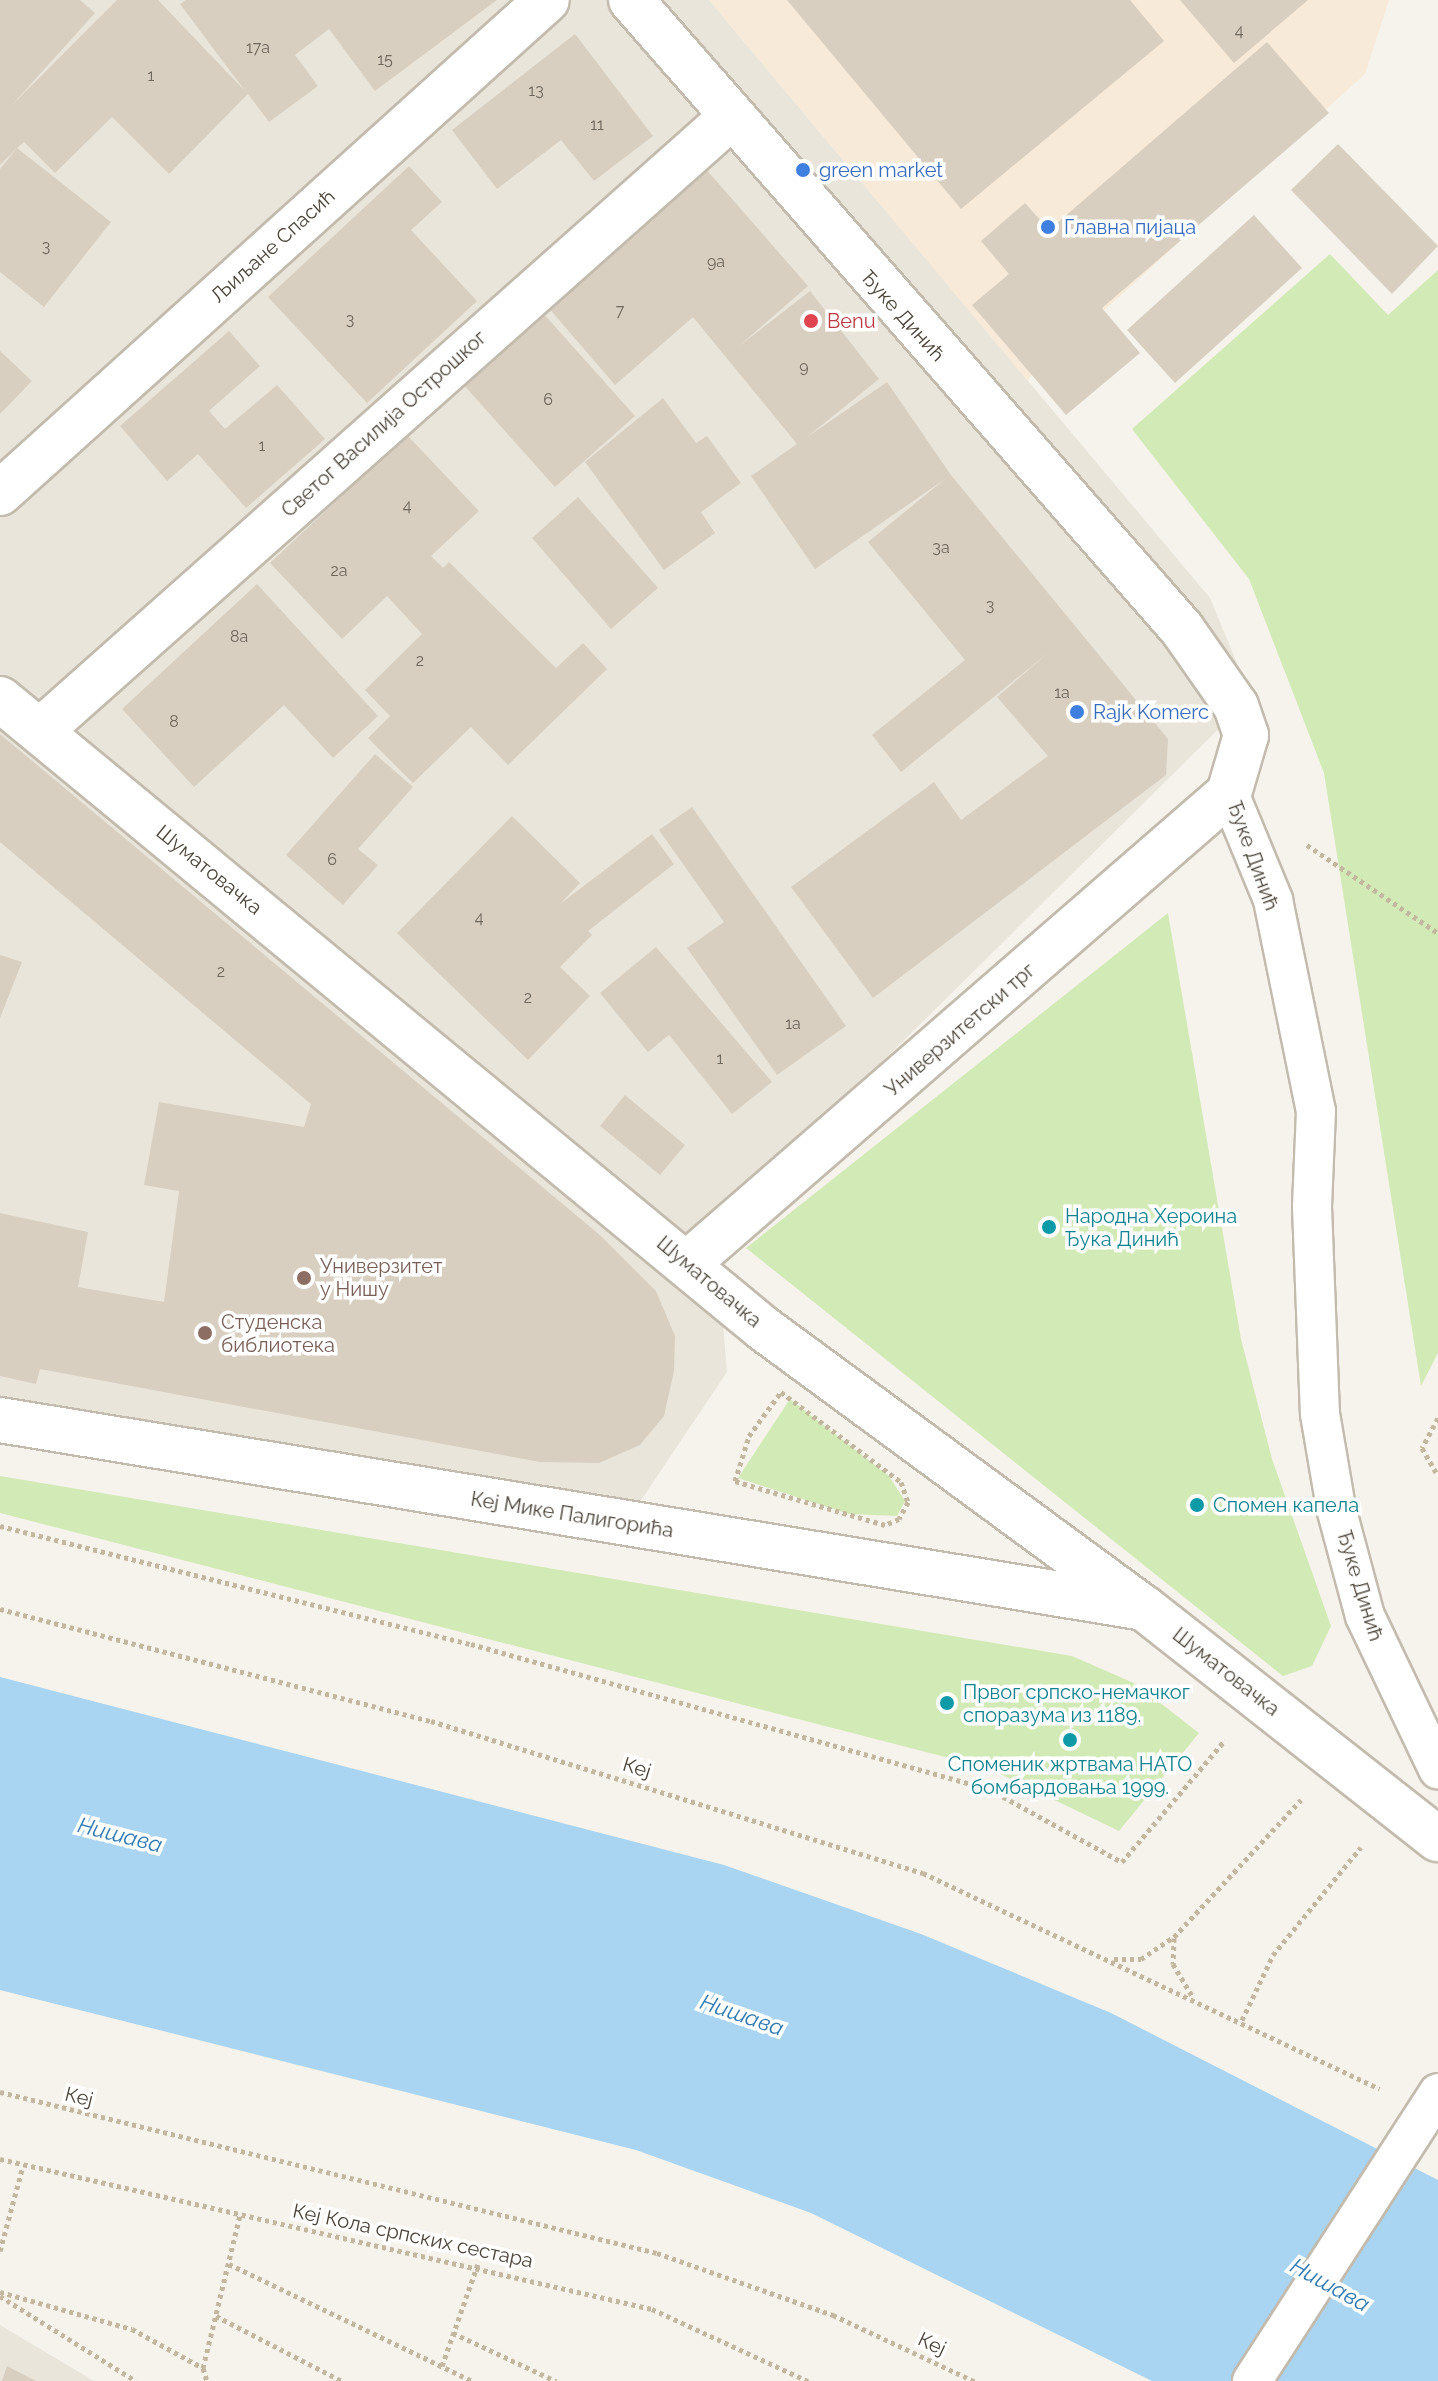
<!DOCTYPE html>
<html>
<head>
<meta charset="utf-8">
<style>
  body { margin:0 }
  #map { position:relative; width:1438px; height:2381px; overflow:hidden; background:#f6f3ec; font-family:Raleway,sans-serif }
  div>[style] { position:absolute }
  .residential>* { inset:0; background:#eae5da }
  .commercial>* { inset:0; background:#f7ead8 }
  .green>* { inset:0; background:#d2eab5 }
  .water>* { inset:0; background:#a9d4f2 }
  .building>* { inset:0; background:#d8cfc1 }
  .path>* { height:5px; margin-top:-2.5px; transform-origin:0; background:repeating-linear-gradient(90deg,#c4b79f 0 4px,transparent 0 8px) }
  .roads { filter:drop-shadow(2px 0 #c2bbae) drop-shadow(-2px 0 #c2bbae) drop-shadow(0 2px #c2bbae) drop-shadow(0 -2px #c2bbae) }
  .pedestrian>* { height:38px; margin:-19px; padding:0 19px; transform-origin:19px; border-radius:19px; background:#fff }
  .minor>* { height:44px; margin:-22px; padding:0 22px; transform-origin:22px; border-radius:22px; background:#fff }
  .bridges { filter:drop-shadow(2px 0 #c2bbae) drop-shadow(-2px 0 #c2bbae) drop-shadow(0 2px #c2bbae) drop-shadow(0 -2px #c2bbae) }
  .pedestrian-bridge>* { height:38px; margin:-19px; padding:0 19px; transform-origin:19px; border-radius:19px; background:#fff }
  .dots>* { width:22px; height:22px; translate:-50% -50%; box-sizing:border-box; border:4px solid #fff; border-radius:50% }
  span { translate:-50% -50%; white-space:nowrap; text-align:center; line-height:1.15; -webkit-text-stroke:7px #fff; paint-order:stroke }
  .number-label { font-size:16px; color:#6e675b }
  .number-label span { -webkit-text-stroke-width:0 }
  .shop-label { font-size:20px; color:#366cbe }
  .left { translate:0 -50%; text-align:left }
  .street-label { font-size:20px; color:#4b4439 }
  .health-label { font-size:20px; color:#be3a42 }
  .culture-label { font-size:20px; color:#0d838f }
  .education-label { font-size:20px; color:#785e54 }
  .water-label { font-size:22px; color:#2e7ab2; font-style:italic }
</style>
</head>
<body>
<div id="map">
  <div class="residential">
    <i style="clip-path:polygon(0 0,709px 0,1210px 598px,1251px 697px,715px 1227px,727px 1372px,613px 1542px,0 1437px)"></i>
    <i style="clip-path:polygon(0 2325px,94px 2381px,0 2381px)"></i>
  </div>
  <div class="commercial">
    <i style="clip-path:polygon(709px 0,1389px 0,1365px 74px,1027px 380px)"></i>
  </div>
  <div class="green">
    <i style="clip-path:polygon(1330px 254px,1388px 315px,1438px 270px,1438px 1353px,1421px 1386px,1324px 773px,1249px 579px,1132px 429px)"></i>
    <i style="clip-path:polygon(1168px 913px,1241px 1339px,1272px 1459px,1331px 1626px,1312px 1666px,1283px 1676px,746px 1248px)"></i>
    <i style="clip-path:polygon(790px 1399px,889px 1476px,905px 1501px,897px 1516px,849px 1514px,738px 1478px)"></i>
    <i style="clip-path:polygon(0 1476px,1072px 1656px,1136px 1684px,1199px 1733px,1119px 1831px,988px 1768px,0 1513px)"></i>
  </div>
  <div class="water">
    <i style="clip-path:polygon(0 1677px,724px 1865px,921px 1934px,1111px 2013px,1438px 2180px,1438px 2381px,1152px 2381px,811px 2213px,636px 2150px,0 1990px)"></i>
  </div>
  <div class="building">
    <i style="clip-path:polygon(0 0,80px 0,95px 13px,11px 106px,117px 0,158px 0,245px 91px,180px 4px,186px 0,497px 0,375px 91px,329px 29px,295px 55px,318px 86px,269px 122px,248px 94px,169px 174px,112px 117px,55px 173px,24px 142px,17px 148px,111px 222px,44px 307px,0 272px,0 169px,17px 148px,0 165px)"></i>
    <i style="clip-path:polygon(787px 0,1130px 0,1164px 41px,961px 209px)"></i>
    <i style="clip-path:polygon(1180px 0,1308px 0,1234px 63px)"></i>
    <i style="clip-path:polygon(575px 34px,653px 136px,594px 181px,561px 140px,497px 189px,452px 130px)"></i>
    <i style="clip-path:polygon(1267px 42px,1329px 113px,1102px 308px,1140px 353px,1066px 415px,972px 305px,1009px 274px,981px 241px,1025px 203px,1049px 230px)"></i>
    <i style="clip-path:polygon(1338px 144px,1438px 246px,1392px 294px,1291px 190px)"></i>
    <i style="clip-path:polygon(409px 166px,442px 202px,411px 230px,477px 301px,367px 403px,268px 297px)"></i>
    <i style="clip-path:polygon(705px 168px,808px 286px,738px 347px,810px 291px,879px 379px,807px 437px,887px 382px,951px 475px,1168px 739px,1166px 775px,873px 998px,791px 887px,934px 782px,961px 820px,1048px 756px,997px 697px,1048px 653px,901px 772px,872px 735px,965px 660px,868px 542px,945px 479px,815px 569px,751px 476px,797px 444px,693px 317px,615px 385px,547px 306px)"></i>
    <i style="clip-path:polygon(1254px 215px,1302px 268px,1175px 383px,1127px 330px)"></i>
    <i style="clip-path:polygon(542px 312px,635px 416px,555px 487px,462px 383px)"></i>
    <i style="clip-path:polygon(229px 331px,260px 366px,209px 411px,225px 429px,277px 385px,325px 439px,246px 508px,198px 454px,167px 481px,120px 426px)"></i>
    <i style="clip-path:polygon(0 351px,32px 381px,0 414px)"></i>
    <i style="clip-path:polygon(663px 398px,696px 443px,707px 436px,741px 483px,701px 512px,715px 533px,664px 570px,585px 462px)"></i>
    <i style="clip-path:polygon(407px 435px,479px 511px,431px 556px,443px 568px,449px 562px,556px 668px,583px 643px,607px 669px,508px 765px,471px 727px,413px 783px,368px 738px,390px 716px,365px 690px,422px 634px,387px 596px,342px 639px,270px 563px)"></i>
    <i style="clip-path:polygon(578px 497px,658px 588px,611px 629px,532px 538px)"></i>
    <i style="clip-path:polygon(257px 584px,378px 716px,333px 758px,284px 705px,194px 787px,122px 709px)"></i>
    <i style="clip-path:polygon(0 734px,601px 1236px,656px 1291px,675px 1336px,674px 1371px,664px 1416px,640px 1445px,599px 1463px,540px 1462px,40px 1369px,36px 1384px,0 1376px,0 1213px,88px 1232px,78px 1287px,164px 1302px,179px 1191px,144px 1185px,159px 1102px,304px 1127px,311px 1104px,0 842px)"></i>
    <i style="clip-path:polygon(375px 754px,413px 787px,358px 849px,378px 865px,343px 905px,286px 855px)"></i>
    <i style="clip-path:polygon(692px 807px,846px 1026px,777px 1075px,687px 948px,724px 922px,659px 830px)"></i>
    <i style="clip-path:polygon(512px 816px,580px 883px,560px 904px,652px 834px,674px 864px,588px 931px,592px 935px,560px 967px,590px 996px,528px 1060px,397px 933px)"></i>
    <i style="clip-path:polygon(656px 947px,772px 1082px,732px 1114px,669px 1035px,648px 1052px,600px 993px)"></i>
    <i style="clip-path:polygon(0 955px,22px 962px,0 1018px)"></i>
    <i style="clip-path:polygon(625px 1095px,685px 1145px,660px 1175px,600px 1126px)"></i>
    <i style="clip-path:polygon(7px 2366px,36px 2381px,2px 2381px)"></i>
  </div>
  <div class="path">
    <i style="left:1307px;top:845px;width:158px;rotate:33.9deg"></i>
    <i style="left:781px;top:1392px;width:150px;rotate:36.9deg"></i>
    <i style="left:901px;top:1482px;width:21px;rotate:71deg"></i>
    <i style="left:908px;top:1502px;width:19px;rotate:118deg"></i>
    <i style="left:899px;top:1519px;width:15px;rotate:157deg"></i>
    <i style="left:885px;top:1525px;width:156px;rotate:-163.7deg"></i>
    <i style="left:735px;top:1481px;width:47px;rotate:-72.7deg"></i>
    <i style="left:749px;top:1436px;width:54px;rotate:-54deg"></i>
    <i style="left:1438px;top:1418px;width:34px;rotate:118deg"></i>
    <i style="left:1422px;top:1448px;width:32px;rotate:60deg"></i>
    <i style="left:0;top:1526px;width:486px;rotate:14.1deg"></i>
    <i style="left:471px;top:1644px;width:538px;rotate:15.64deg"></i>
    <i style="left:989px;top:1789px;width:152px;rotate:28.8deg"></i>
    <i style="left:1122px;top:1862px;width:160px;rotate:-49.8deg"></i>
    <i style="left:0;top:1609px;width:445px;rotate:14.6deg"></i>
    <i style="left:431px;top:1721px;width:515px;rotate:17.17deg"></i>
    <i style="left:923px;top:1873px;width:505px;rotate:25.3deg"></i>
    <i style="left:1174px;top:1938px;width:26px;rotate:92deg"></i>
    <i style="left:1173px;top:1964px;width:39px;rotate:59deg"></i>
    <i style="left:1114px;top:1959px;width:27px"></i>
    <i style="left:1141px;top:1959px;width:40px;rotate:-34deg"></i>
    <i style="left:1174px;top:1937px;width:187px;rotate:-47.2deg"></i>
    <i style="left:1242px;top:2020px;width:72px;rotate:-64.5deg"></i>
    <i style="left:1273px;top:1955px;width:139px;rotate:-50.8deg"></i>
    <i style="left:0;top:2092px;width:676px;rotate:13.77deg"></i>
    <i style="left:657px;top:2253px;width:187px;rotate:19.4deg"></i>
    <i style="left:833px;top:2315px;width:156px;rotate:25.1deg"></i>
    <i style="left:0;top:2159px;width:669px;rotate:12.96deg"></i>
    <i style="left:652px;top:2309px;width:172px;rotate:24.8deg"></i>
    <i style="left:0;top:2251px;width:88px;rotate:-74.9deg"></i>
    <i style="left:229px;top:2264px;width:270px;rotate:25.7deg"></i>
    <i style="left:0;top:2292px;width:137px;rotate:15.7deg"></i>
    <i style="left:132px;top:2329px;width:81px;rotate:28.8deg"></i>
    <i style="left:203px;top:2368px;width:14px;rotate:73deg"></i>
    <i style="left:0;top:2296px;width:160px;rotate:32deg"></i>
    <i style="left:216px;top:2316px;width:142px;rotate:27.3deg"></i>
    <i style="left:453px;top:2333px;width:114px;rotate:25deg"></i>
    <i style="left:442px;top:2366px;width:108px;rotate:-70.6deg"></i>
    <i style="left:203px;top:2368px;width:157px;rotate:-76.4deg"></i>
  </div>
  <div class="roads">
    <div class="pedestrian">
      <i style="left:1229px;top:793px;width:116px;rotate:67.6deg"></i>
      <i style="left:1273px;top:900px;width:215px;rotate:78.5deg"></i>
      <i style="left:1316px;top:1111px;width:96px;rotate:92.4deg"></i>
      <i style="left:1312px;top:1207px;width:207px;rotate:87.8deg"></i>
      <i style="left:1320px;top:1414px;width:95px;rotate:80.3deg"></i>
      <i style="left:1336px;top:1508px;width:112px;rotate:75deg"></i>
      <i style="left:1365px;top:1616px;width:170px;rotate:64.5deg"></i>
    </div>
    <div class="minor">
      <i style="left:631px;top:0;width:836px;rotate:48.78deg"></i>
      <i style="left:1182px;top:629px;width:94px;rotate:55deg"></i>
      <i style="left:1236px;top:706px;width:31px;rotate:71deg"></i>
      <i style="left:1246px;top:735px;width:60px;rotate:106.3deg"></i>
      <i style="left:1229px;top:793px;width:717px;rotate:139.02deg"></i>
      <i style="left:0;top:493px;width:736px;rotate:-42.03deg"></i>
      <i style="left:0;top:699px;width:990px;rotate:39.51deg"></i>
      <i style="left:764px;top:1329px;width:471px;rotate:36.3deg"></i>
      <i style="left:1144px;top:1608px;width:374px;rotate:38.2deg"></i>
      <i style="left:40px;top:731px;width:922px;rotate:-41.61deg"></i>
      <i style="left:0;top:1420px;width:1153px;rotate:9.33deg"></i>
    </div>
  </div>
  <div class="bridges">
    <div class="pedestrian-bridge">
      <i style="left:1252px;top:2381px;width:343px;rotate:-57.1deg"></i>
    </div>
  </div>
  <div class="dots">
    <i style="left:803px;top:170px;background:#3f7fe0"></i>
    <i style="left:1048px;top:227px;background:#3f7fe0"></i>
    <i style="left:811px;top:321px;background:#e0444e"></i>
    <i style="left:1077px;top:712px;background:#3f7fe0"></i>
    <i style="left:1049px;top:1227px;background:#0f9aa8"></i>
    <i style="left:304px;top:1278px;background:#8d6e63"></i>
    <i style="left:205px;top:1333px;background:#8d6e63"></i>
    <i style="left:1197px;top:1505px;background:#0f9aa8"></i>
    <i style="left:947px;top:1703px;background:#0f9aa8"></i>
    <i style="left:1070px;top:1740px;background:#0f9aa8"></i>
  </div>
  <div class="number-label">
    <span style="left:1239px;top:31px">4</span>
    <span style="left:258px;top:48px">17a</span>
    <span style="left:385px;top:60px">15</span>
    <span style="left:151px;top:76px">1</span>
    <span style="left:536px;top:91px">13</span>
    <span style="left:597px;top:125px">11</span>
    <span style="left:46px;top:247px">3</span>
    <span style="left:716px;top:262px">9a</span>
    <span style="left:620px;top:311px">7</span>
    <span style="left:350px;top:320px">3</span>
    <span style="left:804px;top:367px">9</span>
    <span style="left:548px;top:400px">6</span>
    <span style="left:262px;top:446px">1</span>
    <span style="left:407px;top:506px">4</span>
    <span style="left:941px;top:548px">3a</span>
    <span style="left:339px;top:571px">2a</span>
    <span style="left:990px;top:606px">3</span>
    <span style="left:239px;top:637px">8a</span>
    <span style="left:420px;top:661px">2</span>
    <span style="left:1062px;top:693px">1a</span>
    <span style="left:174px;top:722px">8</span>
    <span style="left:332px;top:860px">6</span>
    <span style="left:479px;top:918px">4</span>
    <span style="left:221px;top:972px">2</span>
    <span style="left:528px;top:998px">2</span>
    <span style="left:793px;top:1024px">1a</span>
    <span style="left:720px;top:1059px">1</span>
  </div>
  <div class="shop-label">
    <span class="left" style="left:819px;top:170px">green market</span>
    <span class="left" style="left:1064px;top:227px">Главна пијаца</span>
    <span class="left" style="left:1093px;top:712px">Rajk Komerc</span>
  </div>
  <div class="street-label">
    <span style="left:273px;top:246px;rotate:-42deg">Љиљане Спасић</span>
    <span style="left:903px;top:316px;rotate:48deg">Ђуке Динић</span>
    <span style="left:384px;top:424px;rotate:-42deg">Светог Василија Острошког</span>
    <span style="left:1253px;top:856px;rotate:70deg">Ђуке Динић</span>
    <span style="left:209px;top:870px;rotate:39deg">Шуматовачка</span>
    <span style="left:960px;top:1030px;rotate:-41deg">Универзитетски трг</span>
    <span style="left:709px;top:1282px;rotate:40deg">Шуматовачка</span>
    <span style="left:572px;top:1515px;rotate:9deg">Кеј Мике Палигорића</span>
    <span style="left:1360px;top:1586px;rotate:73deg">Ђуке Динић</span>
    <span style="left:1226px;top:1672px;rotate:38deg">Шуматовачка</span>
    <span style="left:637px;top:1768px;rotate:17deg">Кеј</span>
    <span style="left:79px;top:2097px;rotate:14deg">Кеј</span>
    <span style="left:413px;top:2236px;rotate:12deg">Кеј Кола српских сестара</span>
    <span style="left:932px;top:2344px;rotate:25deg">Кеј</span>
  </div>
  <div class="health-label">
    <span class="left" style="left:827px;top:321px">Benu</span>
  </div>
  <div class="culture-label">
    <span class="left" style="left:1065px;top:1228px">Народна Хероина<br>Ђука Динић</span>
    <span class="left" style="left:1213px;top:1505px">Спомен капела</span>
    <span class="left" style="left:963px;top:1704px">Првог српско-немачког<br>споразума из 1189.</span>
    <span style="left:1070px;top:1776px">Споменик жртвама НАТО<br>бомбардовања 1999.</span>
  </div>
  <div class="education-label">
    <span class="left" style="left:320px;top:1278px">Универзитет<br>у Нишу</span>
    <span class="left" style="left:221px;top:1334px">Студенска<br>библиотека</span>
  </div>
  <div class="water-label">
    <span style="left:120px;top:1835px;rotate:14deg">Нишава</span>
    <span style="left:742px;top:2015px;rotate:19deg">Нишава</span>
    <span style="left:1330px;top:2285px;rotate:29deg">Нишава</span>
  </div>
</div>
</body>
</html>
